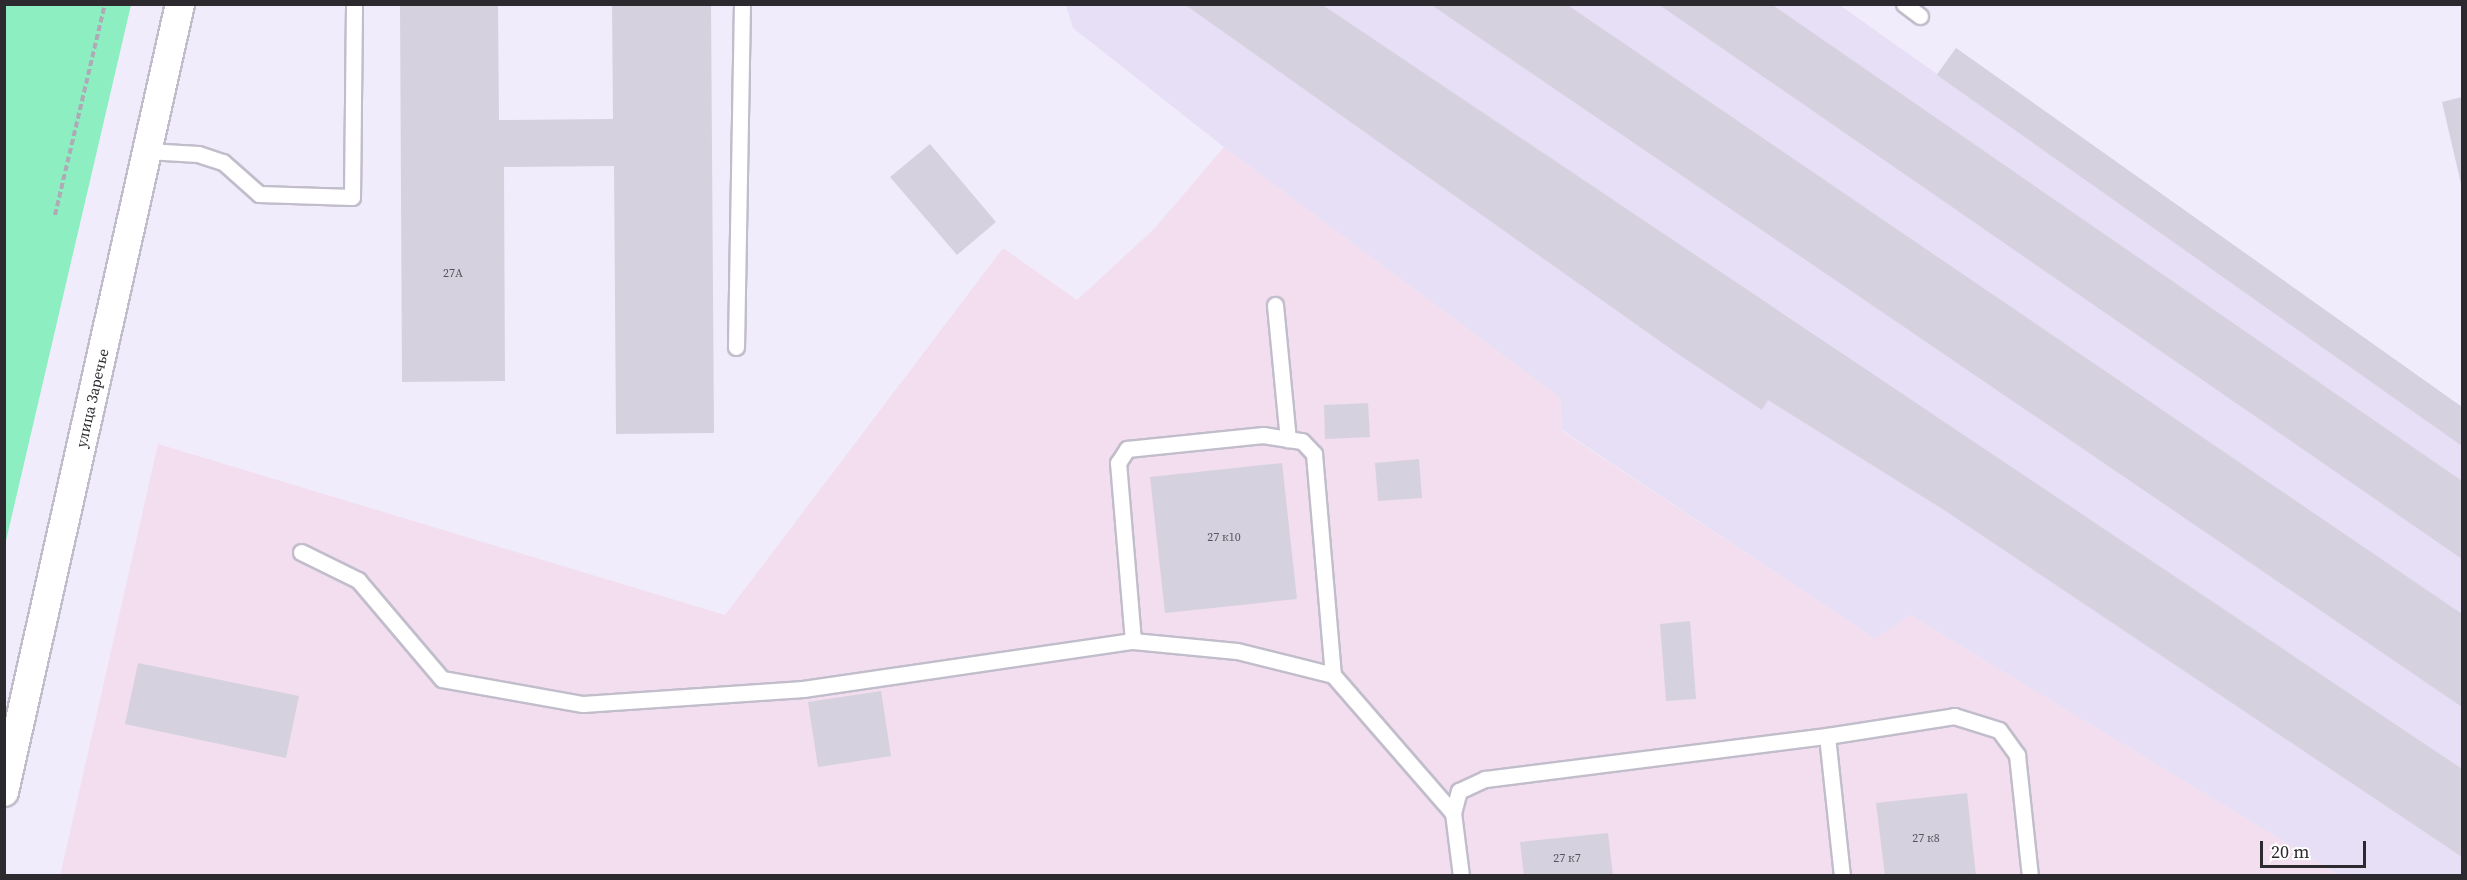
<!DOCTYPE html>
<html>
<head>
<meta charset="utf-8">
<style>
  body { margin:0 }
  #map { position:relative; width:2467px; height:880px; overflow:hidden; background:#f1ecfb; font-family:"Source Serif 4",serif }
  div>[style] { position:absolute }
  .built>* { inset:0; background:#e6dff5 }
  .medical>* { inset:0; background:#f2deee }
  .green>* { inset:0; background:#8deec1 }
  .building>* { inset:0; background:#d6d1df }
  .path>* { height:4px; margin-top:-2px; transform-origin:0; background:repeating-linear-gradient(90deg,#aeaab6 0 6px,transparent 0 9px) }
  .roads { filter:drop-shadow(2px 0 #c1bdcb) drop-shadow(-2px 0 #c1bdcb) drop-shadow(0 2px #c1bdcb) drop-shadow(0 -2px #c1bdcb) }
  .lane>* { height:15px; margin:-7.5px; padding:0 7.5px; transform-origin:7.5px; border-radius:7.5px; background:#fff }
  .street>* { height:28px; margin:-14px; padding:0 14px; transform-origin:14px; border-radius:14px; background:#fff }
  span { translate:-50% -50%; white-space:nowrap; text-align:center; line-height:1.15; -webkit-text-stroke:4.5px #fff; paint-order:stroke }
  .number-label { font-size:12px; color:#56545b }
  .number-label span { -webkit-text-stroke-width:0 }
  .street-label { font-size:15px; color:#2c2a2f }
  .frame { position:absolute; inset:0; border:6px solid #2c2a2f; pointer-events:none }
  .scale { position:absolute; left:2260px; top:841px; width:106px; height:27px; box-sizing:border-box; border:3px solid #2c2a2f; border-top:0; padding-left:8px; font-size:18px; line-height:21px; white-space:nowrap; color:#2c2a2f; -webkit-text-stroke:4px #fff; paint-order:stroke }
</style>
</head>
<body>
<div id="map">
  <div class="built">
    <i style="clip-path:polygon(1838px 4px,1937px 74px,1956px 48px,2462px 407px,2462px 875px,2339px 875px,1910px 615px,1875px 639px,1562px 430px,1560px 398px,1224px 147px,1073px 28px,1066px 5px)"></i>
  </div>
  <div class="medical">
    <i style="clip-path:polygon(1224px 147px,1560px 398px,1562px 431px,1875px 639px,1910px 615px,2339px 875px,60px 876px,158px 444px,725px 615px,1003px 248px,1077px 300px,1154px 229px)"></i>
  </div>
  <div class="green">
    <i style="clip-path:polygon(5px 4px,131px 5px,5px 545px,4px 5px)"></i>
  </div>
  <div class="building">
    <i style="clip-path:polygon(400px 4px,498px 4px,499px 120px,613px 119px,612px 4px,711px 4px,714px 433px,616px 434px,614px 166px,504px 167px,505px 381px,402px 382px)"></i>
    <i style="clip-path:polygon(1184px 4px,1321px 4px,2462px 769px,2462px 857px,1944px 510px,1768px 400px,1762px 410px,1678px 354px)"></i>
    <i style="clip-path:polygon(1430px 4px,1566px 4px,2462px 614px,2462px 707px)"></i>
    <i style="clip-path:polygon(1658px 4px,1771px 4px,2462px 481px,2462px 559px)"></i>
    <i style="clip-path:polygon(1956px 48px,2462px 407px,2462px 446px,1937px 75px)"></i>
    <i style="clip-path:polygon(2462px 97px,2462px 188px,2442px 102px)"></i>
    <i style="clip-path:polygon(930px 144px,996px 222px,957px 255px,890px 177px)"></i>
    <i style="clip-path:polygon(1368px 403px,1370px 437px,1325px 439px,1324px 405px)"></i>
    <i style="clip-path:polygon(1419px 459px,1422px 498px,1378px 501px,1375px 463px)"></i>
    <i style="clip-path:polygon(1282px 463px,1297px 599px,1165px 613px,1150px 477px)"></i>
    <i style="clip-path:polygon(1690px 621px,1696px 699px,1666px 701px,1660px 624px)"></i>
    <i style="clip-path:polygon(138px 663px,299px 696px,286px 758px,125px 724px)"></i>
    <i style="clip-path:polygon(881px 691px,891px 756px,818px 767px,808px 702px)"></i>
    <i style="clip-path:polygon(1967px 793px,1976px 876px,1885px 876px,1876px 803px)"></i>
    <i style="clip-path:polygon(1608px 833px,1613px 876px,1524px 876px,1520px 842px)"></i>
  </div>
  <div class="path">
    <i style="left:55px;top:215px;width:217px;rotate:-76.7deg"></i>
  </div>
  <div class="roads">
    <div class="lane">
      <i style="left:1904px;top:4px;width:20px;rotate:37deg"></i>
      <i style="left:147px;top:151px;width:51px;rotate:3.4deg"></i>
      <i style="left:198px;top:154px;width:26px;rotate:18deg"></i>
      <i style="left:223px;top:162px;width:48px;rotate:41.6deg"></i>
      <i style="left:259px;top:194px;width:93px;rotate:1.8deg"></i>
      <i style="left:352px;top:197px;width:193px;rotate:-89.4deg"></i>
      <i style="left:1275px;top:305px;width:135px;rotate:84.5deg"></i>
      <i style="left:736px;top:347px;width:343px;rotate:-89deg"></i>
      <i style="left:301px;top:552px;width:64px;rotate:26.2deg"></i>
      <i style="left:358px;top:580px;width:130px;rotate:49.7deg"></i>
      <i style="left:442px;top:679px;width:143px;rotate:10.1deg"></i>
      <i style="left:583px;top:704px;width:221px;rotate:-3.9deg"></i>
      <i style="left:803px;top:689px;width:333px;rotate:-8.3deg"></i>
      <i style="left:1133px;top:641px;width:104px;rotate:5.5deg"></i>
      <i style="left:1237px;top:651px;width:99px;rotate:14deg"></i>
      <i style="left:1333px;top:675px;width:183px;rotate:49deg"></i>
      <i style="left:1133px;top:641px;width:179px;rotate:-94.8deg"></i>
      <i style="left:1118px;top:463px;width:17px;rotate:-57deg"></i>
      <i style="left:1127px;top:449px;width:137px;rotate:-5.9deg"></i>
      <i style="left:1263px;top:435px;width:39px;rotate:9deg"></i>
      <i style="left:1302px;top:441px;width:18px;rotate:47deg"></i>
      <i style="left:1314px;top:454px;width:222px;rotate:85.1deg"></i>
      <i style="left:1827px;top:736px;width:141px;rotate:83.9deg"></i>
      <i style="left:1461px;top:876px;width:64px;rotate:-97.2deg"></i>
      <i style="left:1453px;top:813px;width:23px;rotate:-75deg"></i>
      <i style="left:1459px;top:791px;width:29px;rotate:-25deg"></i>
      <i style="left:1485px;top:779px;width:345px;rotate:-7.2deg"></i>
      <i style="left:1827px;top:736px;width:129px;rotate:-8.9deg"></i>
      <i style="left:1954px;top:716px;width:47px;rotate:17.3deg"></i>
      <i style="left:1999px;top:730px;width:31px;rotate:54deg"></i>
      <i style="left:2017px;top:755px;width:122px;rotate:83.9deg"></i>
    </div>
    <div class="street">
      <i style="left:4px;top:792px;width:807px;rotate:-77.41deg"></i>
    </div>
  </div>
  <div class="number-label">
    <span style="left:453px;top:274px">27А</span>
    <span style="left:1224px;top:538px">27 к10</span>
    <span style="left:1926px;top:839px">27 к8</span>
    <span style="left:1567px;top:859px">27 к7</span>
  </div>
  <div class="street-label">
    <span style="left:92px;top:398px;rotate:-77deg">улица Заречье</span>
  </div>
  <div class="frame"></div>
  <div class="scale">20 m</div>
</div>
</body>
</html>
